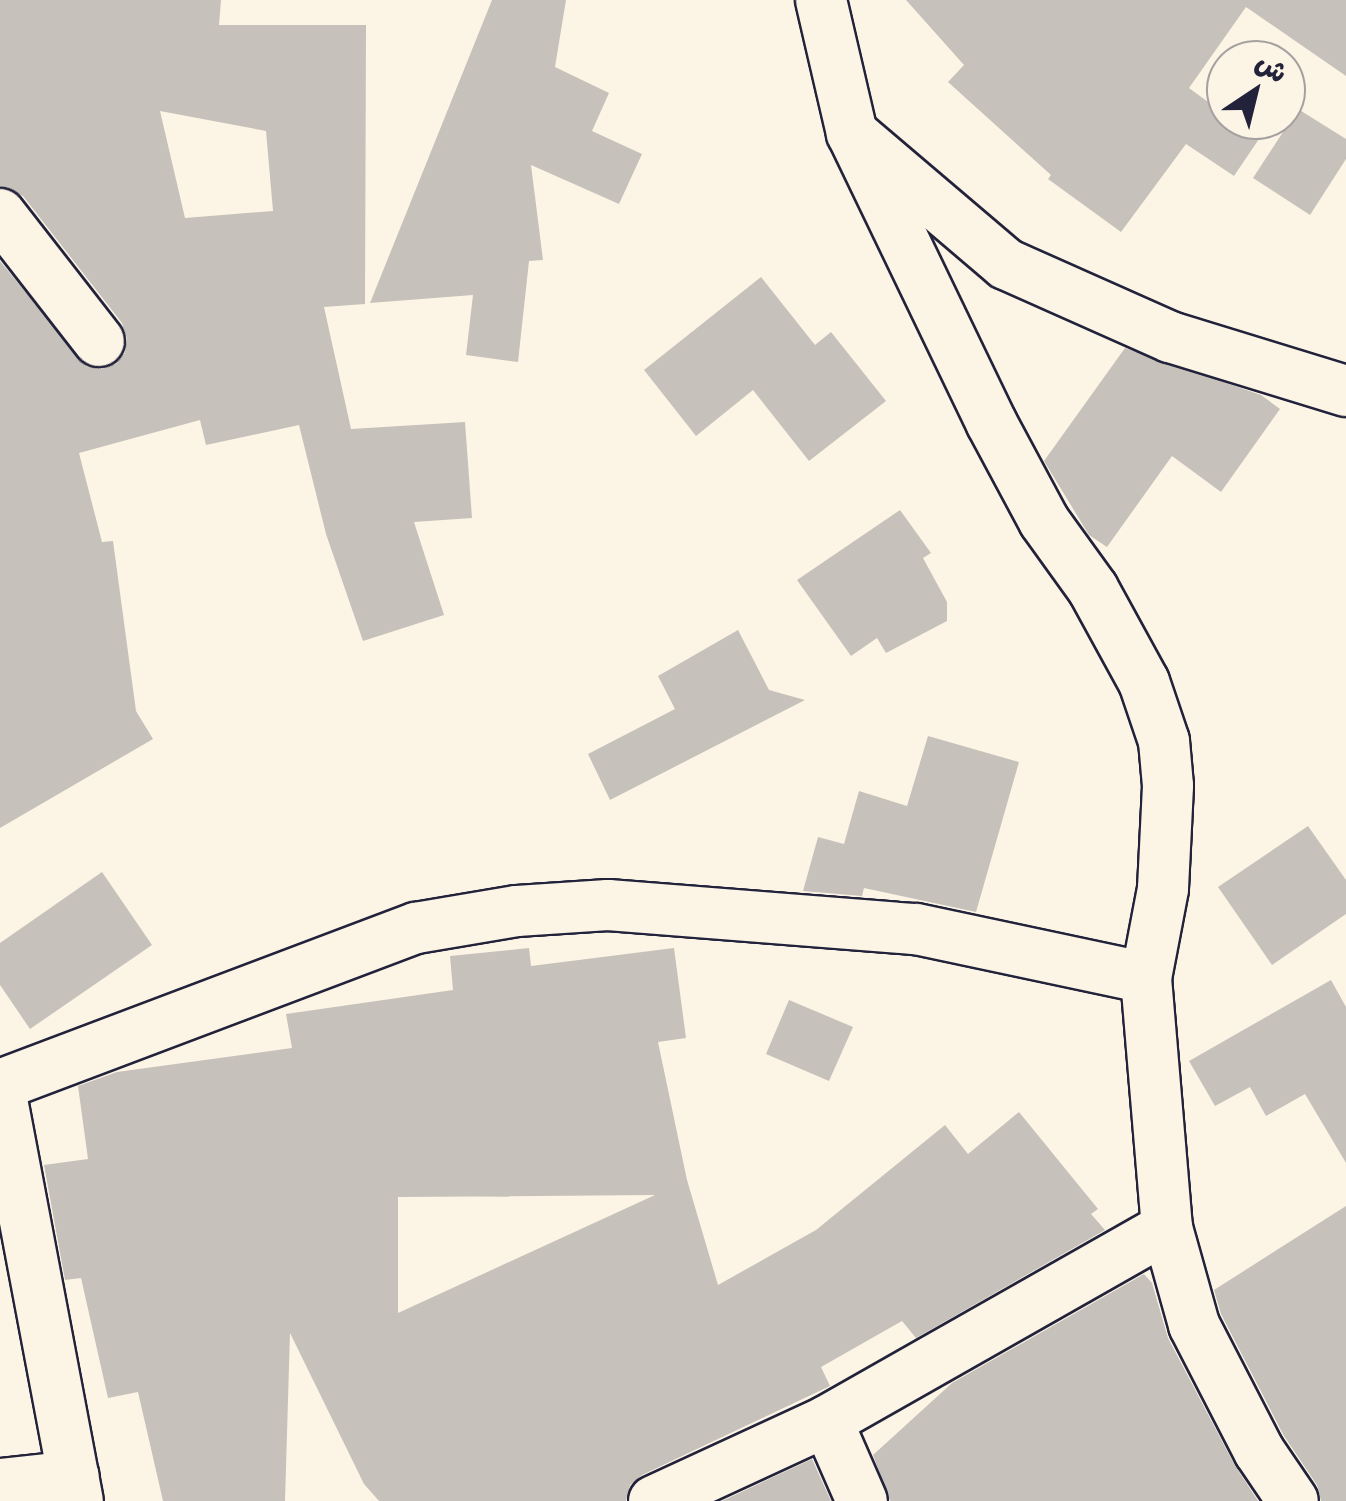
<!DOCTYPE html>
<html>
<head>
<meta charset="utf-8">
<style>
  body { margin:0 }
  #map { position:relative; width:1346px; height:1501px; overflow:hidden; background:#fcf5e5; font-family:"Patrick Hand","Playpen Sans Arabic",sans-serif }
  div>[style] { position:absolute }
  .building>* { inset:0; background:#c6c1bb }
  .roads { filter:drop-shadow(2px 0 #22223b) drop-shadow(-2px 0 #22223b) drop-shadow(0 2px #22223b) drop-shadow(0 -2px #22223b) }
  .minor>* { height:50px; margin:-25px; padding:0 25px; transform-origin:25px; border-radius:25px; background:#fcf5e5 }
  span { translate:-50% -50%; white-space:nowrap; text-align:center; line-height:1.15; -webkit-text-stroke:10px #fcf5e5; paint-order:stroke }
  .north { position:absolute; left:1206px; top:40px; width:100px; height:100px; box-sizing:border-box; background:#fcf5e5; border:2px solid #a5a1a1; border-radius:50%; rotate:35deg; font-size:28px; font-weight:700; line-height:40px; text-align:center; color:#22223b }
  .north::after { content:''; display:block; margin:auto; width:35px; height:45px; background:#22223b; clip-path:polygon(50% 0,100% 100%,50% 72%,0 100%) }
</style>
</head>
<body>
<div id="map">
  <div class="building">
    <i style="clip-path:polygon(evenodd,0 0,221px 0,219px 25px,366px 25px,365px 304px,324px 307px,351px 429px,465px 422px,472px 518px,414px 522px,444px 615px,363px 641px,326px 534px,299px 425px,206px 445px,200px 420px,79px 453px,102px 542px,113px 541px,136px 711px,153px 739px,0 828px,0 261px,87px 367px,102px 369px,116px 364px,125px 353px,127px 338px,122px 323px,23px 196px,0 186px,0 0,160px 111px,266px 131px,273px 211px,185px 218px,160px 111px)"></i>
    <i style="clip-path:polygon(492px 0,566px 0,555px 67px,609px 93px,592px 131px,642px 154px,619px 204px,531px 165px,543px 260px,529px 261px,518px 362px,466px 355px,473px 295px,370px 303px)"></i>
    <i style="clip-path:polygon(906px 0,1346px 0,1346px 76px,1246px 7px,1189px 88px,1226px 115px,1226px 120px,1259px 139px,1234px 176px,1186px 144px,1121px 232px,1048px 179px,1051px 175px,948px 82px,964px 65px)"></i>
    <i style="clip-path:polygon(1298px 109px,1346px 139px,1346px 159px,1310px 215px,1253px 178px)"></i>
    <i style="clip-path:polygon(761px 277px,815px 345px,831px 332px,886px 401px,809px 461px,753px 390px,696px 436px,644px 370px)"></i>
    <i style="clip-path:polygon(1125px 348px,1261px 395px,1280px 409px,1221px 492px,1172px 456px,1107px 547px,1089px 535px,1044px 461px)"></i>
    <i style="clip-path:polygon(900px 510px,931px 553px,923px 558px,947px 602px,947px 621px,886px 653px,877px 638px,851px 656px,797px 580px)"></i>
    <i style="clip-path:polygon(738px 630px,769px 690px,805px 700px,610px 800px,588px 754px,675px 709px,658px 676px)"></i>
    <i style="clip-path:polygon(928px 736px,1019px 762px,976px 912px,864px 888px,862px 896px,803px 891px,818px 837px,844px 844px,859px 791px,907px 806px)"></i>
    <i style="clip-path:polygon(1308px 826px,1346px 880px,1346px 914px,1272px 965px,1218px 887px)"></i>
    <i style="clip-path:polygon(102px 872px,152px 945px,30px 1029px,0 985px,0 943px)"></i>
    <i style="clip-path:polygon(evenodd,529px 948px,531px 966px,674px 948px,686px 1038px,658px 1042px,687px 1180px,718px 1285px,816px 1230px,945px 1125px,968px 1154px,1019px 1112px,1098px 1209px,1091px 1214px,1105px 1230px,916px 1338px,902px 1321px,821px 1367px,830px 1386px,642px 1475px,630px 1485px,626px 1501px,379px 1501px,364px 1484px,290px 1333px,285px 1501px,163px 1501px,138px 1392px,108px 1398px,81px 1278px,65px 1280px,44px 1165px,88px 1159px,78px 1086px,117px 1072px,292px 1048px,286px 1014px,453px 990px,450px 956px,529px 948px,655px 1195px,398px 1313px,398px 1197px,655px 1195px)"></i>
    <i style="clip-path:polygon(1331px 980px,1346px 1007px,1346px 1163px,1305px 1094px,1266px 1116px,1250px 1087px,1215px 1106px,1189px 1061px)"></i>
    <i style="clip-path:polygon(789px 1000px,853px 1027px,829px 1081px,766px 1054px)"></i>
    <i style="clip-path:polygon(1346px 1206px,1346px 1501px,1321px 1501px,1317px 1485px,1284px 1436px,1221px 1314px,1214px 1290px)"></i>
    <i style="clip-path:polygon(1144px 1274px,1152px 1283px,1168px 1338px,1234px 1464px,1258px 1501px,890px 1501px,873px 1455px,952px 1383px)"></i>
    <i style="clip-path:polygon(812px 1459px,831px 1501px,722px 1501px)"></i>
  </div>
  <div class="roads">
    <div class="minor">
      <i style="left:821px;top:0;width:137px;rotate:76.9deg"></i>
      <i style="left:852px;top:133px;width:202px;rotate:40.4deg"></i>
      <i style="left:1006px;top:264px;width:180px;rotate:24deg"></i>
      <i style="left:1170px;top:337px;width:184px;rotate:17.1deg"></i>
      <i style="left:852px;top:133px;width:321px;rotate:64.3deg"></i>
      <i style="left:991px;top:422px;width:112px;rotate:61.8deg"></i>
      <i style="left:1044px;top:521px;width:84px;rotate:54.2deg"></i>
      <i style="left:1093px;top:589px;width:106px;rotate:61.3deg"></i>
      <i style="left:1144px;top:682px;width:62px;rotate:71.3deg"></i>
      <i style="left:1164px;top:741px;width:45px;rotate:84.9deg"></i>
      <i style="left:1168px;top:786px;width:103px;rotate:92.8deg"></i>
      <i style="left:1163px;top:889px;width:91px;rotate:100.8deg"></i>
      <i style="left:0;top:214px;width:161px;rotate:52.1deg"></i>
      <i style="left:0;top:1085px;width:445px;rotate:-20.7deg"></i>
      <i style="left:416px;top:928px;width:102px;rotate:-9.6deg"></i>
      <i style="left:517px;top:911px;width:91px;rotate:-3.8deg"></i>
      <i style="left:608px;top:905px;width:309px;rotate:4.5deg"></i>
      <i style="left:916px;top:929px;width:235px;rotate:12deg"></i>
      <i style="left:1146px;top:978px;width:251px;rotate:85.2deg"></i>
      <i style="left:1167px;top:1228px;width:101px;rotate:74.4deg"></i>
      <i style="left:1194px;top:1325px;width:142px;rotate:62.7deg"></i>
      <i style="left:1259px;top:1451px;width:60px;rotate:55.8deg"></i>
      <i style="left:0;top:1089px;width:419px;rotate:79.3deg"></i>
      <i style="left:827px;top:1421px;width:391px;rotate:-29.6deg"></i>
      <i style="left:0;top:1484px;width:74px;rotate:-6.2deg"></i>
      <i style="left:654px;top:1501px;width:191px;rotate:-24.8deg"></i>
      <i style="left:827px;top:1421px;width:87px;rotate:66.4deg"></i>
    </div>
  </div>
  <div class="north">ش</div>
</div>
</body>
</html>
